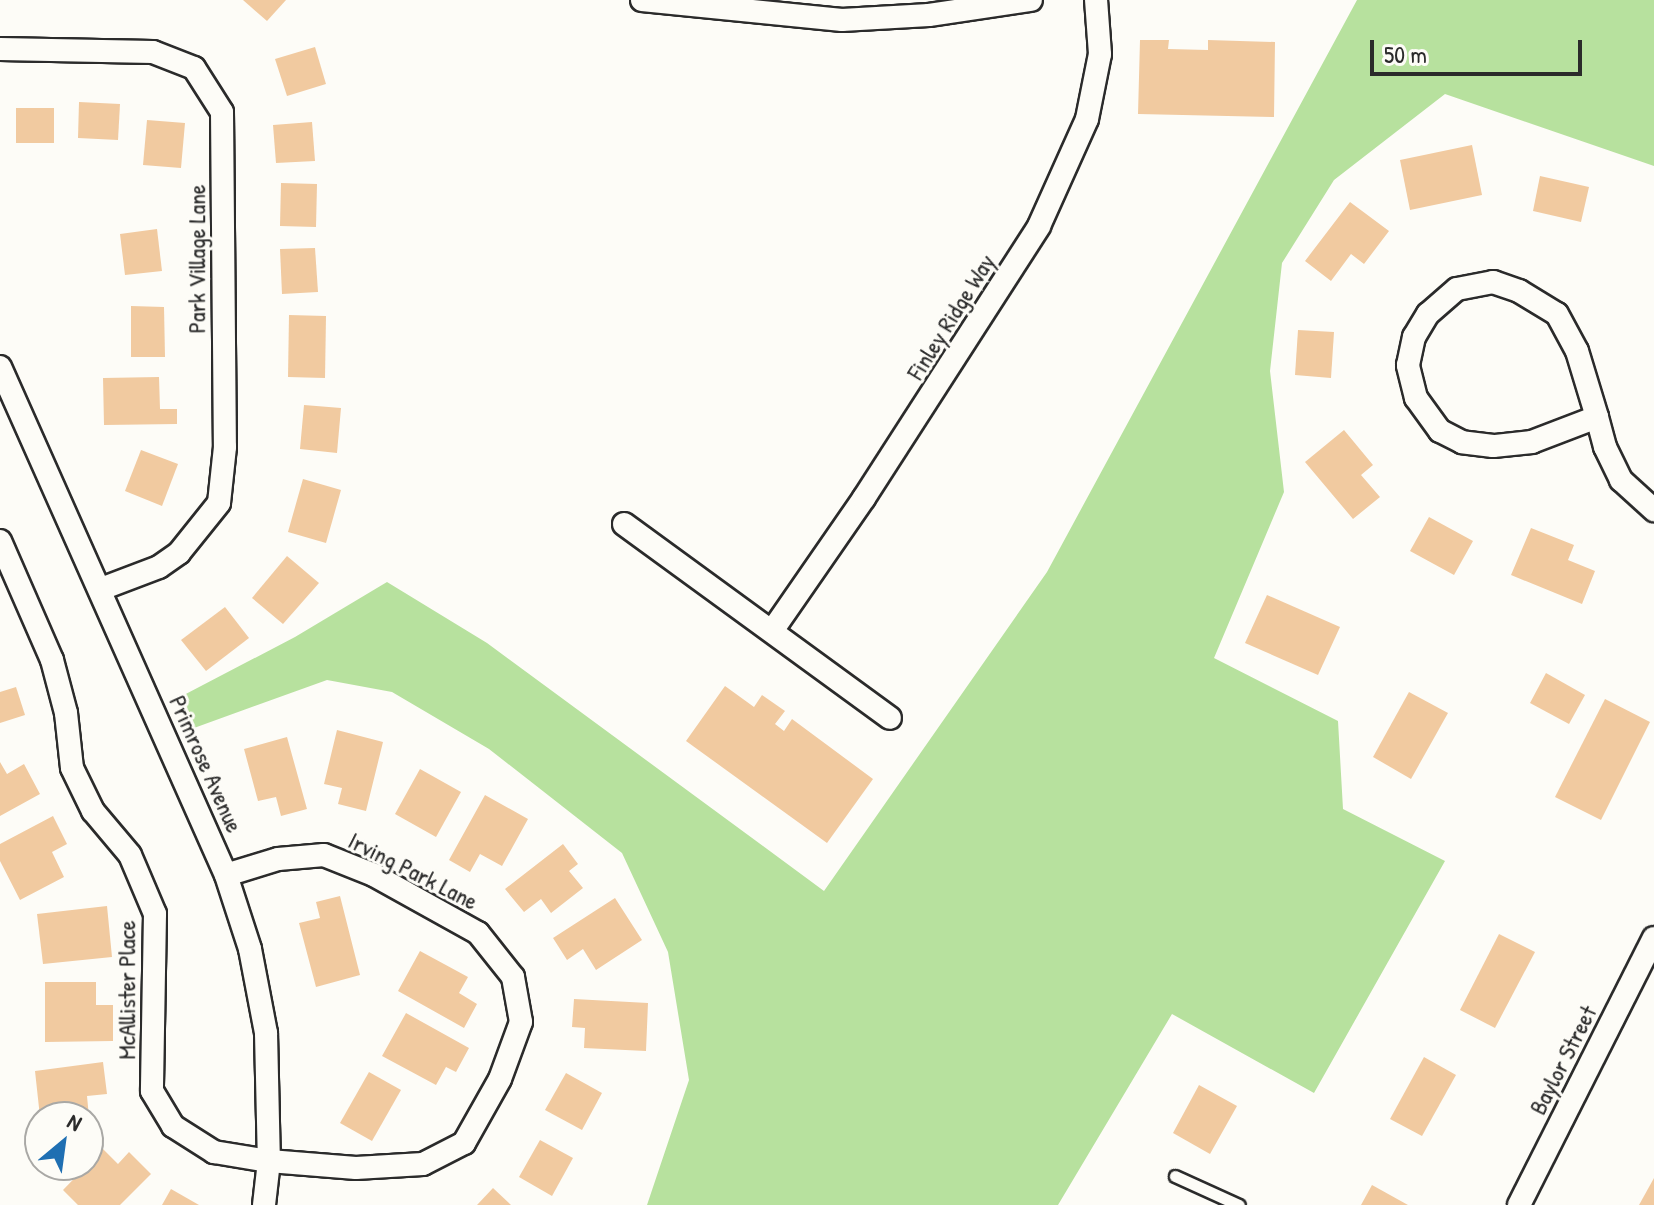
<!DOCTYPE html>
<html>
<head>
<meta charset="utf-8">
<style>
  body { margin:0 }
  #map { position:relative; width:1654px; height:1205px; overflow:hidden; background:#fdfcf7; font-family:"Patrick Hand",sans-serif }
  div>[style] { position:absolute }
  .green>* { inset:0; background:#b7e19e }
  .building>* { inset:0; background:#f1caa0 }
  .roads { filter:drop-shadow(2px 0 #2b2b2b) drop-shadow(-2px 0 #2b2b2b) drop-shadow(0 2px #2b2b2b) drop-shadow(0 -2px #2b2b2b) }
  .lane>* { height:11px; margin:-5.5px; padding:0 5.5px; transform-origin:5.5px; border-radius:5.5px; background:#fdfcf7 }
  .street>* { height:22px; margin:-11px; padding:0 11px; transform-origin:11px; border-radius:11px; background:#fdfcf7 }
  span { translate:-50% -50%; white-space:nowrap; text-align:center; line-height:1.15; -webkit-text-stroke:6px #fdfcf7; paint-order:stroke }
  .street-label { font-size:24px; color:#2b2b2b }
  .north { position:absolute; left:24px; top:1101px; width:80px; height:80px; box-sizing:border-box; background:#fdfcf7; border:2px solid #a9a8a5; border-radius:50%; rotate:29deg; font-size:22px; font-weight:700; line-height:32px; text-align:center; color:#2b2b2b }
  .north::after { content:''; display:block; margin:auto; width:28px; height:36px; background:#1f6fb2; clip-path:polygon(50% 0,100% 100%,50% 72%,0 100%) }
  .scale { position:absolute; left:1370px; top:40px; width:212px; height:36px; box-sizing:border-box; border:4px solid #2b2b2b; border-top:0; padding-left:10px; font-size:24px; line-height:28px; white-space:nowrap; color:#2b2b2b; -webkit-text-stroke:6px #fdfcf7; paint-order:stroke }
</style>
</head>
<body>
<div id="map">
  <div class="green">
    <i style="clip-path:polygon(1357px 0,1654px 0,1654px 166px,1445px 94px,1334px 180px,1282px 263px,1270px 371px,1284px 492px,1214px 658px,1338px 721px,1343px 809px,1445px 861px,1314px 1093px,1172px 1014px,1058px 1205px,647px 1205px,689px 1080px,668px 952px,622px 853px,489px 749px,392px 692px,327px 680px,194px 728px,180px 697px,295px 637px,387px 582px,487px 643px,824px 891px,1047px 572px)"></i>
  </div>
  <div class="building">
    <i style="clip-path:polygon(243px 0,286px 0,267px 21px)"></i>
    <i style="clip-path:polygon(1140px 40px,1169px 40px,1168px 49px,1208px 50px,1208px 40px,1275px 42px,1274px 117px,1138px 114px)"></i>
    <i style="clip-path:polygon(315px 47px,326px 84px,287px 96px,275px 59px)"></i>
    <i style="clip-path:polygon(79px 102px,120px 104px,118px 140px,78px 138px)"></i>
    <i style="clip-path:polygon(16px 108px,54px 108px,54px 143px,16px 143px)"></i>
    <i style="clip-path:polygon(147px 120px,185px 123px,181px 168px,143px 165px)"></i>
    <i style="clip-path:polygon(312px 122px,315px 161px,276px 163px,273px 125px)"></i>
    <i style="clip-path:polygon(1472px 145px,1482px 195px,1410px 210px,1400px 160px)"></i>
    <i style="clip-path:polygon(1540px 176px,1589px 187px,1581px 222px,1533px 211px)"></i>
    <i style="clip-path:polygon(281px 183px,317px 184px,316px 227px,280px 226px)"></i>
    <i style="clip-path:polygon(1350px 202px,1389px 231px,1364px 264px,1351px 254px,1331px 281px,1305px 261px)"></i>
    <i style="clip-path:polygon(157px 229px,162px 271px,125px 275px,120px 234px)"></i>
    <i style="clip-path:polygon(315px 248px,318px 292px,282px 294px,280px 249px)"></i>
    <i style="clip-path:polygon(131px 306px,164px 307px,165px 357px,131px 357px)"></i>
    <i style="clip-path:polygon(289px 315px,326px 316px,325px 378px,288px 377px)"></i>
    <i style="clip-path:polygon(1298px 330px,1334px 332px,1331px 378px,1295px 375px)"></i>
    <i style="clip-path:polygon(159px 377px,160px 409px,177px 409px,177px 424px,104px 425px,103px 378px)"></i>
    <i style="clip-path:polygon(304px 405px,341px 408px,337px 453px,300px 449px)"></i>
    <i style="clip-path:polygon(1344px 430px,1373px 465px,1361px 475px,1380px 497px,1353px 519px,1305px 462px)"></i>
    <i style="clip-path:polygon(141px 450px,178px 464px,162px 506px,125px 491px)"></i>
    <i style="clip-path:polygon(303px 479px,341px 490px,326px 543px,288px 532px)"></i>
    <i style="clip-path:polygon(1429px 517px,1473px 541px,1454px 575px,1410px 551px)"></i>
    <i style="clip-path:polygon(1531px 528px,1574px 545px,1568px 560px,1595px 571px,1582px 604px,1511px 575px)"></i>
    <i style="clip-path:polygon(287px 556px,319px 583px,283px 624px,252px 598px)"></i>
    <i style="clip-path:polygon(1267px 595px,1340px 627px,1318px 675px,1245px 643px)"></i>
    <i style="clip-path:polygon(225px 607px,249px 638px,206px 671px,181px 640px)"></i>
    <i style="clip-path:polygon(1546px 673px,1585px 695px,1569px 724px,1530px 703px)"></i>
    <i style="clip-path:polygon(725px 686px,754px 707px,762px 695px,785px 711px,775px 724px,784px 731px,792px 719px,873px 779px,827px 843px,686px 741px)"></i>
    <i style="clip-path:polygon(16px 687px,25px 715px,0 723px,0 692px)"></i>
    <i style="clip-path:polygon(1409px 692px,1448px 713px,1411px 779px,1373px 757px)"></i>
    <i style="clip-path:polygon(1605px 699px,1650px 722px,1601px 820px,1555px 797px)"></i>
    <i style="clip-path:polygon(337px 730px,383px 742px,366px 811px,338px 804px,342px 788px,324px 784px)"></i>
    <i style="clip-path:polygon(287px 737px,307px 809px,281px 816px,276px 797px,258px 801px,244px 749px)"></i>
    <i style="clip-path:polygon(0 762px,7px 774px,24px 764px,40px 794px,0 816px)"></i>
    <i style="clip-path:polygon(420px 769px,461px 792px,436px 837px,395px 814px)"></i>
    <i style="clip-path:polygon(485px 795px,528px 819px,502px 866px,480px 854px,470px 872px,449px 860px)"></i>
    <i style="clip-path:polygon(53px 816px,67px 844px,52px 852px,64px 877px,20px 900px,0 861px,0 844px)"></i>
    <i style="clip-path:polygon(563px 844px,578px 864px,569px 871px,583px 888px,551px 913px,541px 899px,524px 912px,505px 889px)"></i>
    <i style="clip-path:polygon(340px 896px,360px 975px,316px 987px,299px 923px,320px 918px,316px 902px)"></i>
    <i style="clip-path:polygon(615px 898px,642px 940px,596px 970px,583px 949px,567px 960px,553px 938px)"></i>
    <i style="clip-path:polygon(107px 906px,112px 957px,43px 964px,37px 914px)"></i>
    <i style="clip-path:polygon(1499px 934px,1535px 952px,1495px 1028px,1460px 1010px)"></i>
    <i style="clip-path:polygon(420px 951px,468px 977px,459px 993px,477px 1004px,464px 1028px,398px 991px)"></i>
    <i style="clip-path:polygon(45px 982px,96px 982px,96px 1005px,113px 1005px,113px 1041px,45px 1042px)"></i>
    <i style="clip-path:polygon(574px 999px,648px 1003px,646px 1051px,584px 1048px,585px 1028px,572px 1027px)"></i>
    <i style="clip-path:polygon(406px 1013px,469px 1048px,456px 1072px,446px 1067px,436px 1085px,382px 1056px)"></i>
    <i style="clip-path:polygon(1424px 1057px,1456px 1075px,1422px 1136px,1390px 1119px)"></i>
    <i style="clip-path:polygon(103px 1062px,107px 1094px,87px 1096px,89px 1117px,40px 1117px,35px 1071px)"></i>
    <i style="clip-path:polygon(369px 1072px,401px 1090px,372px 1141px,340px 1123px)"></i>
    <i style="clip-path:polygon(566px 1073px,602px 1093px,582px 1130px,545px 1110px)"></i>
    <i style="clip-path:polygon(1199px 1085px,1237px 1106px,1210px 1154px,1173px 1133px)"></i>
    <i style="clip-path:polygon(540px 1140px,573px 1158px,552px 1196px,519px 1177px)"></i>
    <i style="clip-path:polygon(103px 1149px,118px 1164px,129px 1152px,151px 1174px,120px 1205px,78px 1205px,63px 1190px)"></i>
    <i style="clip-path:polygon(1654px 1178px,1654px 1205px,1639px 1205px)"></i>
    <i style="clip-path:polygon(1372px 1185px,1408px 1205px,1361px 1205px)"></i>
    <i style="clip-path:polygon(493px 1188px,511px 1205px,477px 1205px)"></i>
    <i style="clip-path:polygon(171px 1189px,199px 1205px,162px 1205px)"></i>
  </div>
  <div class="roads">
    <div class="lane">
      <i style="left:1175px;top:1176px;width:70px;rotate:24.4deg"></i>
    </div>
    <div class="street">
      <i style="left:642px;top:0;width:201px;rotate:5.7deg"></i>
      <i style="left:842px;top:20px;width:87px;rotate:-3.3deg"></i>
      <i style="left:929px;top:15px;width:103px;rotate:-8.4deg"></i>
      <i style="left:0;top:49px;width:153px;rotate:1.1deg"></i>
      <i style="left:153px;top:52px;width:44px;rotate:21.3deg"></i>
      <i style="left:194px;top:68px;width:52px;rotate:57.5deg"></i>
      <i style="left:222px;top:112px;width:335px;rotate:89.5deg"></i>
      <i style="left:225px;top:447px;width:56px;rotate:96.1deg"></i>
      <i style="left:219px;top:503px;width:64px;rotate:128.7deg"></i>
      <i style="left:179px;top:553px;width:24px;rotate:145deg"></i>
      <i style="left:159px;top:567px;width:62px;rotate:159.2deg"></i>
      <i style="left:0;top:367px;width:556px;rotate:66.02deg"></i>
      <i style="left:226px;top:875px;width:78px;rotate:72deg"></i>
      <i style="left:250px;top:949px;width:86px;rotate:79.2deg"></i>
      <i style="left:266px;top:1033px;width:128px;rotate:88.7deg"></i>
      <i style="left:269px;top:1161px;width:44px;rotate:96.5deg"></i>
      <i style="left:1597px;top:417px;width:70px;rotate:159deg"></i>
      <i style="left:1532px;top:442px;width:39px;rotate:174deg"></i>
      <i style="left:1493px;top:446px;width:31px;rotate:-173deg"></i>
      <i style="left:1462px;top:442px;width:25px;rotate:-153deg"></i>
      <i style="left:1440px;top:431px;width:41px;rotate:-126deg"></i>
      <i style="left:1416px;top:398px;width:34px;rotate:-104deg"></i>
      <i style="left:1408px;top:365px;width:29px;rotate:-78deg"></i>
      <i style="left:1414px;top:337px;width:27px;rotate:-59deg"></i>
      <i style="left:1428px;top:314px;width:38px;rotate:-41deg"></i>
      <i style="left:1457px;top:289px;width:37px;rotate:-11deg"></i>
      <i style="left:1493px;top:282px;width:28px;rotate:19deg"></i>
      <i style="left:1519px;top:291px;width:44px;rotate:31.2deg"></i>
      <i style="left:1557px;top:314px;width:42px;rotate:61.6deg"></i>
      <i style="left:1577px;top:351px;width:69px;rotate:73.1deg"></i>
      <i style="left:1597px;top:417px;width:31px;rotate:75deg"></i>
      <i style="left:1605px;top:447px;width:37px;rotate:64deg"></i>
      <i style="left:1621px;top:480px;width:45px;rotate:42.3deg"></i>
      <i style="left:624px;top:524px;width:329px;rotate:36.1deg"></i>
      <i style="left:0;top:541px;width:130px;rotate:66.4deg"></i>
      <i style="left:52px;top:660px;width:55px;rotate:75.2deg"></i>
      <i style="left:66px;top:713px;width:55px;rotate:83.8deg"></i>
      <i style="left:72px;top:768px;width:48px;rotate:64deg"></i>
      <i style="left:93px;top:811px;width:57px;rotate:49.9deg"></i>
      <i style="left:130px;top:855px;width:64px;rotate:67deg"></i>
      <i style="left:155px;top:914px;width:177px;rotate:91deg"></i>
      <i style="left:152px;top:1091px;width:41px;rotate:59deg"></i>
      <i style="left:173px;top:1126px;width:49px;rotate:32.4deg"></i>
      <i style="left:214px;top:1152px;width:56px;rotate:9.3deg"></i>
      <i style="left:269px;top:1161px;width:87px;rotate:4.6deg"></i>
      <i style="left:356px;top:1168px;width:67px;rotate:-3.4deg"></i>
      <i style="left:423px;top:1164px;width:46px;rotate:-27.1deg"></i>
      <i style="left:464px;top:1143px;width:73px;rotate:-60.6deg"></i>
      <i style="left:500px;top:1079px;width:61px;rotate:-69.8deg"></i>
      <i style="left:521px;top:1022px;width:46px;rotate:-100.1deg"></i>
      <i style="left:513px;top:977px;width:56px;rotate:-128.5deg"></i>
      <i style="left:478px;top:933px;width:119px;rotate:-150.9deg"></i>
      <i style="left:374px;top:875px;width:54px;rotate:-158.2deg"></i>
      <i style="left:324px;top:855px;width:46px;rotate:175deg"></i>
      <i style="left:278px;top:859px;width:54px;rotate:162.9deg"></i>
      <i style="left:772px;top:631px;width:162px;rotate:-55.3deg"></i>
      <i style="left:864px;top:498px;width:323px;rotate:-57.2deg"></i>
      <i style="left:1039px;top:226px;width:117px;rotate:-65.8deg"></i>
      <i style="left:1087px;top:119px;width:66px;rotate:-78.7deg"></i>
      <i style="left:1100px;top:54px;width:54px;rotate:-94.2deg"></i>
      <i style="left:1519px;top:1205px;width:299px;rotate:-63.2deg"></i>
    </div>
  </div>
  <div class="street-label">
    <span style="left:197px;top:259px;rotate:-90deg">Park Village Lane</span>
    <span style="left:951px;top:317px;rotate:-58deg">Finley Ridge Way</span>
    <span style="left:206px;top:764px;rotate:66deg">Primrose Avenue</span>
    <span style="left:413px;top:871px;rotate:27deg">Irving Park Lane</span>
    <span style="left:127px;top:990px;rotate:-90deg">McAllister Place</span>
    <span style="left:1563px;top:1060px;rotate:-63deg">Baylor Street</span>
  </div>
  <div class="north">N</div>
  <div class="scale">50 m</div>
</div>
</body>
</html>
